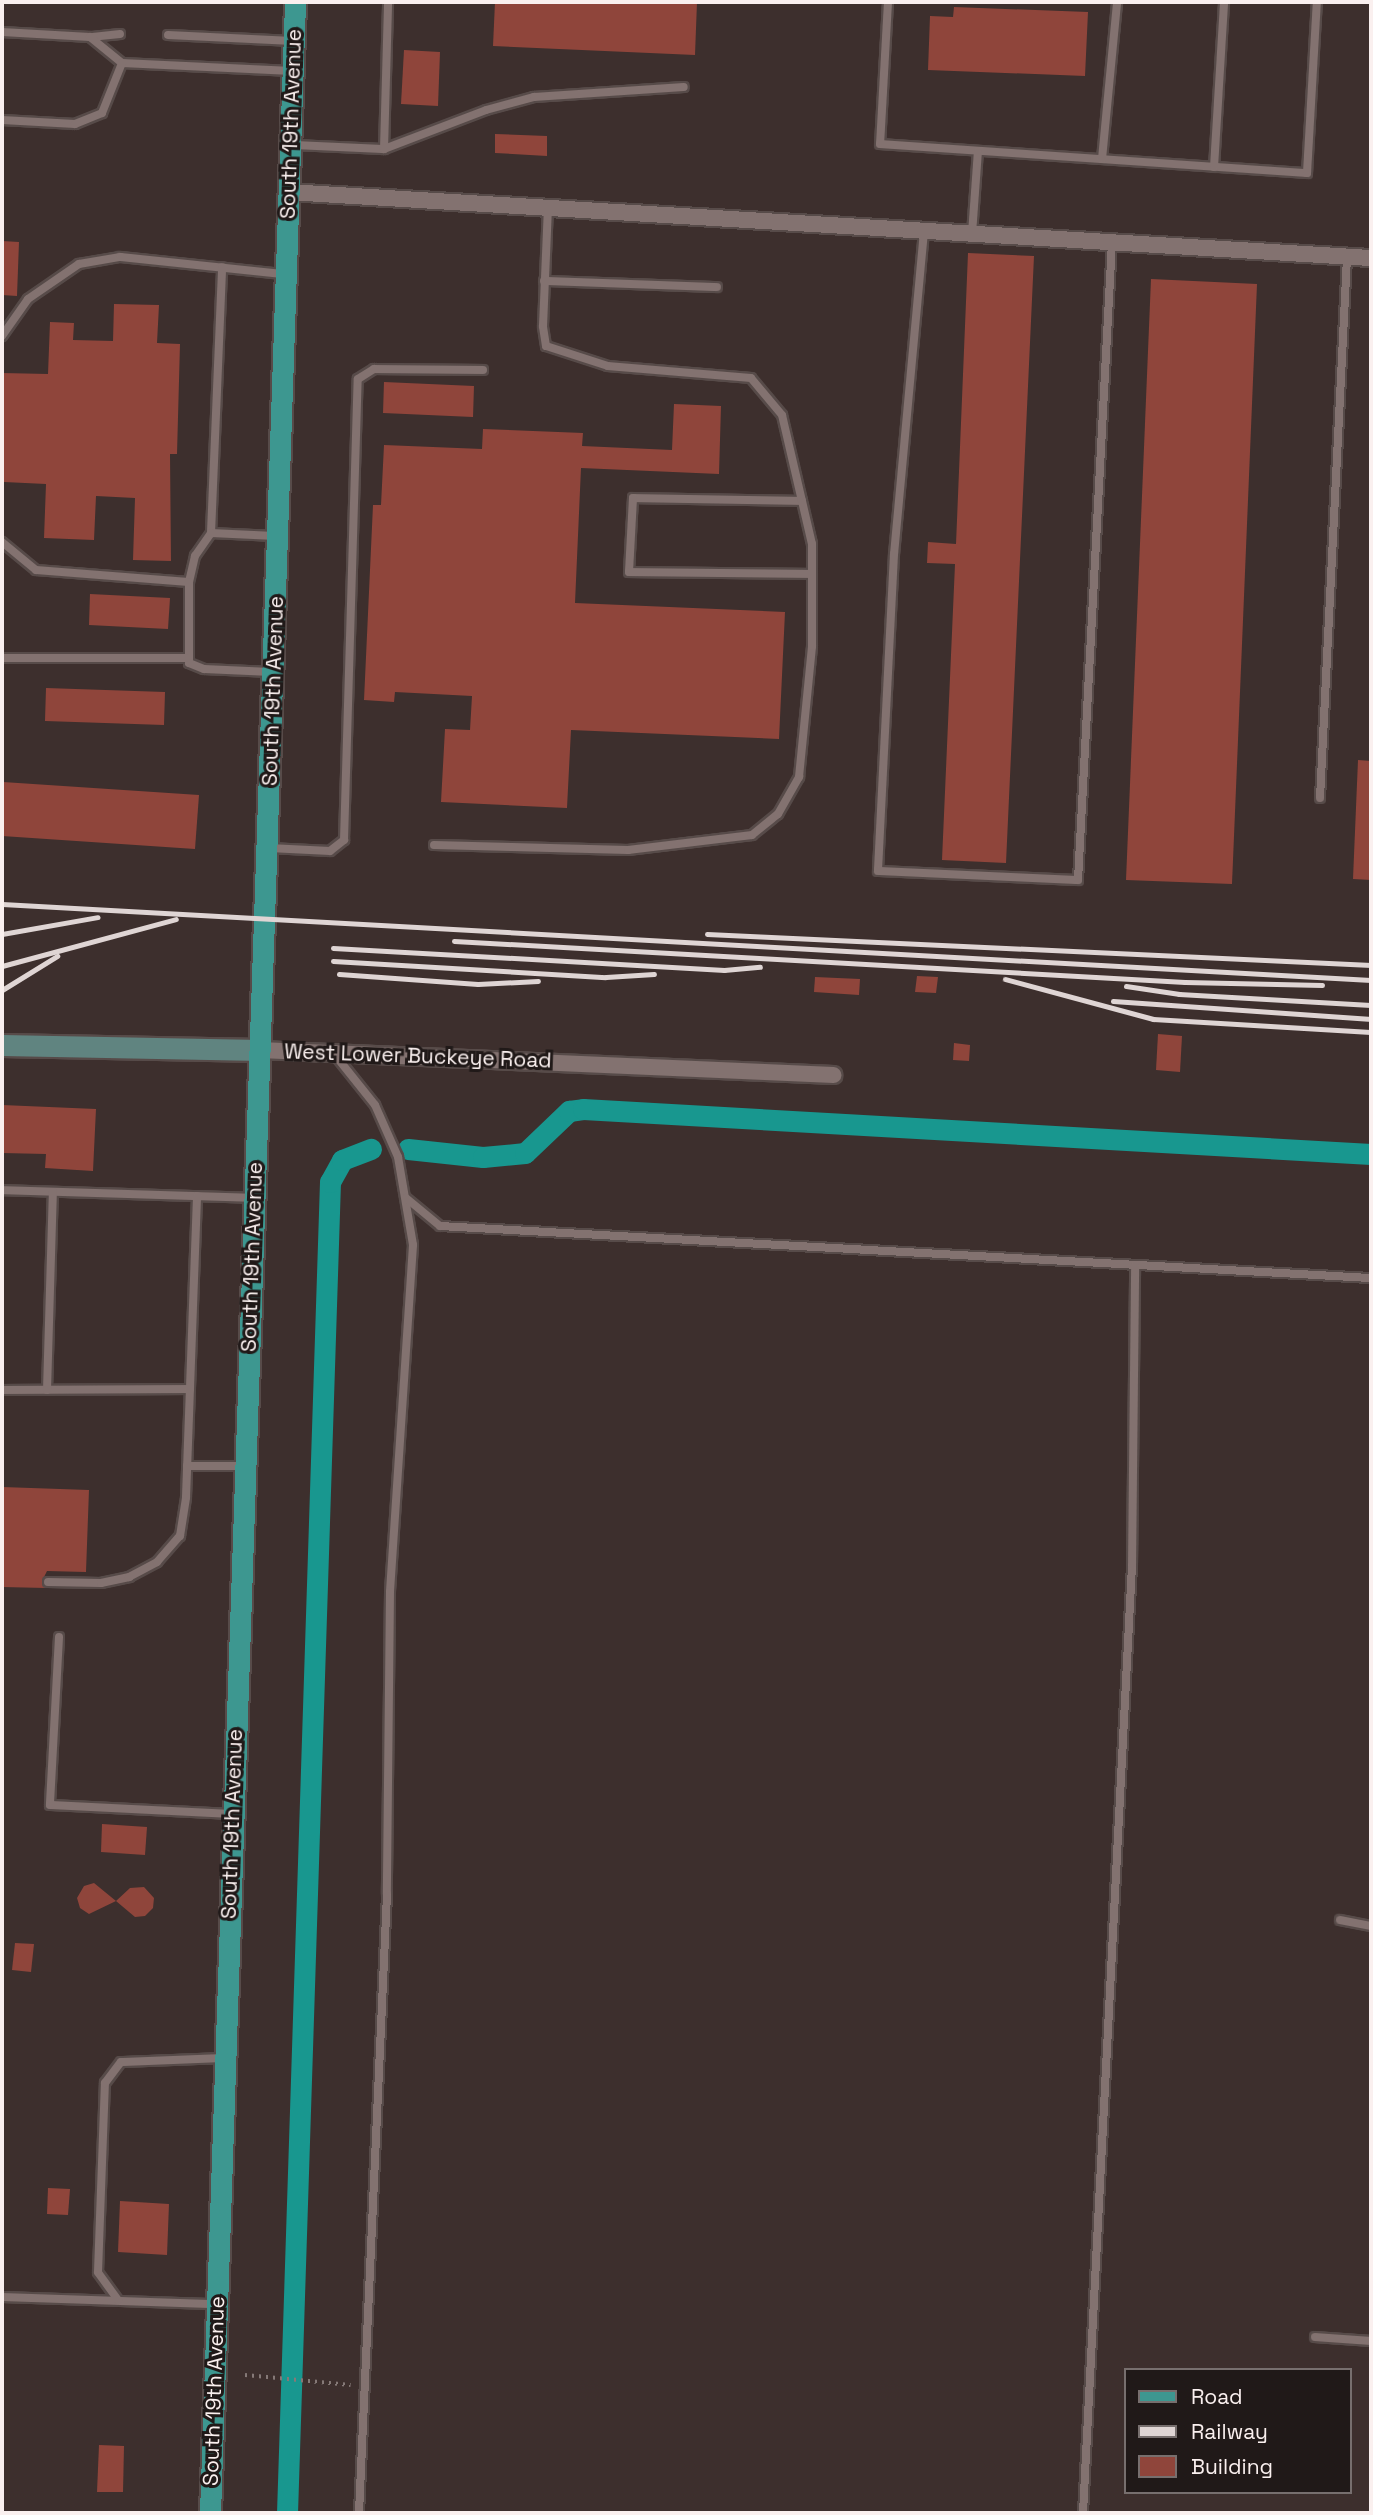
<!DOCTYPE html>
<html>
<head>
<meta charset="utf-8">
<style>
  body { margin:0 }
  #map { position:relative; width:1373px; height:2515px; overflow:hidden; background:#3d2f2d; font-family:"Space Grotesk",sans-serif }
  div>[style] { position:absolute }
  .canal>* { height:21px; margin:-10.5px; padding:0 10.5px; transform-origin:10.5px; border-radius:10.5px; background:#18978f }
  .building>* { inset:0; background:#8f453b }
  .path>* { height:3.5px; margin-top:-1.75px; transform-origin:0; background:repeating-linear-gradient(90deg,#857977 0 2px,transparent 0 7px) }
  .roads { filter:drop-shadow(2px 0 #574b49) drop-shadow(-2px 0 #574b49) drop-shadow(0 2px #574b49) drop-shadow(0 -2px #574b49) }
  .service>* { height:8px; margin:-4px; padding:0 4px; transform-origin:4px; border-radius:4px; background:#837270 }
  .minor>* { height:16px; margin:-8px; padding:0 8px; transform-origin:8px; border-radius:8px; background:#837270 }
  .secondary>* { height:21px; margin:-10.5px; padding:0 10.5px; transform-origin:10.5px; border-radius:10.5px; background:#608480 }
  .primary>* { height:21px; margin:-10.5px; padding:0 10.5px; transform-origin:10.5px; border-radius:10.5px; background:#3d9790 }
  .rail>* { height:5px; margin:-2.5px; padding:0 2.5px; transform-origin:2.5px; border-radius:2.5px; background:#dfd5d4 }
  span { translate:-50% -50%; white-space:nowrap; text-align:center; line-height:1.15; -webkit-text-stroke:6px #201918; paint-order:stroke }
  .street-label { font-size:21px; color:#faf0ef }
  .frame { position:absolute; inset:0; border:4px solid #faf0ef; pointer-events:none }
  .legend { position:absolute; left:1124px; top:2368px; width:228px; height:126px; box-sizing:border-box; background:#201918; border:2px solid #776f6e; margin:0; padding:9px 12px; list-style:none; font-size:21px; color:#faf0ef }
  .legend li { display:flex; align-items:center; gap:14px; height:35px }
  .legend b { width:35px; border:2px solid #776f6e }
</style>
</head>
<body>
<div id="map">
  <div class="canal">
    <i style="left:408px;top:1149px;width:75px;rotate:6.1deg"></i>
    <i style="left:483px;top:1157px;width:42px;rotate:-5.4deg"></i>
    <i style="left:525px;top:1153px;width:61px;rotate:-43.7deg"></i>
    <i style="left:569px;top:1111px;width:14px;rotate:-8deg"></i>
    <i style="left:583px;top:1109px;width:789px;rotate:3.27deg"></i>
    <i style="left:287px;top:2513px;width:1332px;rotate:-88.15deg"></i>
    <i style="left:330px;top:1182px;width:25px;rotate:-61deg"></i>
    <i style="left:342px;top:1160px;width:31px;rotate:-21deg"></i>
  </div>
  <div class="building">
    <i style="clip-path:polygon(495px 2px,697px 2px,695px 55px,493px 46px)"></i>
    <i style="clip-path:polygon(954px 7px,1088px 12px,1085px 76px,928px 70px,930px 16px,953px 17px)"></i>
    <i style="clip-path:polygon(404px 50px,440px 52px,438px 106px,401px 104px)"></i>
    <i style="clip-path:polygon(495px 134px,547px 136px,547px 156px,495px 153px)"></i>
    <i style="clip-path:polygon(2px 241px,19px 242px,17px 296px,2px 295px)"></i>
    <i style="clip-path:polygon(968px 253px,1034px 256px,1006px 863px,942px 860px,955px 564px,927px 563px,928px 542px,956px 544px)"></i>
    <i style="clip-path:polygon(1151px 279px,1257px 284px,1232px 884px,1126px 880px)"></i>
    <i style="clip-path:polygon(114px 304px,159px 305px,157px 343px,180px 344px,177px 454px,170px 454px,171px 561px,133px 560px,135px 498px,96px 496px,94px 540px,44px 538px,46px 484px,4px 482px,2px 373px,48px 374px,50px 322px,74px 323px,73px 340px,113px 341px)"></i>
    <i style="clip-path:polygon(384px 382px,474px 386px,473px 417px,383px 413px)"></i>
    <i style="clip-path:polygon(674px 404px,721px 406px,719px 474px,581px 468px,575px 603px,785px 612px,779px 739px,571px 730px,567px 808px,441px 802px,445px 729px,470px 730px,472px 696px,395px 692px,394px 702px,364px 700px,373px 505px,381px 505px,384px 445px,482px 449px,483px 429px,583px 433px,582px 446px,672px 450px)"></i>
    <i style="clip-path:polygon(90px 594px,170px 598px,168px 629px,89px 625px)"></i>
    <i style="clip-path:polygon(46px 688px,165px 692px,164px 725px,45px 721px)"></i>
    <i style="clip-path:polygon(1358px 760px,1371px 761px,1371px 880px,1353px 879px)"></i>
    <i style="clip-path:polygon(3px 782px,199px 795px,195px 849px,2px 836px)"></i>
    <i style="clip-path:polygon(917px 976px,938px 977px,936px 993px,915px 992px)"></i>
    <i style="clip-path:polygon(815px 977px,860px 979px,859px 995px,814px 992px)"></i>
    <i style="clip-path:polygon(1158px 1034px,1182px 1036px,1180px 1072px,1156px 1070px)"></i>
    <i style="clip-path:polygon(954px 1043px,970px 1045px,969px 1061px,953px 1060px)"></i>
    <i style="clip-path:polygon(2px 1105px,96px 1109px,93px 1171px,45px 1168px,46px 1154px,2px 1153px)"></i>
    <i style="clip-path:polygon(2px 1487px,89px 1490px,86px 1572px,47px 1571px,42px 1581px,46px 1588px,2px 1587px)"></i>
    <i style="clip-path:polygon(102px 1824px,147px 1827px,145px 1855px,101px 1852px)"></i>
    <i style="clip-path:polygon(94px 1883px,116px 1901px,130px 1888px,144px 1887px,154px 1898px,153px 1908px,145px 1916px,135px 1917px,116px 1901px,89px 1914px,80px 1908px,77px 1898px,84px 1886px)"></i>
    <i style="clip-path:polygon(15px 1943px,34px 1944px,31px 1972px,12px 1970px)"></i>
    <i style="clip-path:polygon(48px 2188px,70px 2189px,68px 2215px,47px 2214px)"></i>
    <i style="clip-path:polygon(120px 2201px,169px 2204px,167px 2255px,118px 2252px)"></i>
    <i style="clip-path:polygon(99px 2445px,124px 2446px,123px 2492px,97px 2492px)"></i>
  </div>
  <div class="path">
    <i style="left:245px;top:2375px;width:106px;rotate:5.4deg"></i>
  </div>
  <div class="roads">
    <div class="service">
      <i style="left:888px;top:2px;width:142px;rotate:93.2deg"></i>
      <i style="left:880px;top:144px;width:428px;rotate:3.9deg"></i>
      <i style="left:1307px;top:173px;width:171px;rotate:-86.7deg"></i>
      <i style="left:2px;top:32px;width:88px;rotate:3.3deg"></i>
      <i style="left:120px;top:34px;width:30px;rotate:174deg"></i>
      <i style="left:90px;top:37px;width:41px;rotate:39.1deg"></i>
      <i style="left:122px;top:63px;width:170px;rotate:2.7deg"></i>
      <i style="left:168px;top:35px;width:125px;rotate:2.7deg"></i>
      <i style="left:2px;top:120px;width:73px;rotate:3.1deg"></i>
      <i style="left:75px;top:124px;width:29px;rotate:-22deg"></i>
      <i style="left:102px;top:113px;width:54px;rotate:-68.2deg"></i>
      <i style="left:293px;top:145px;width:91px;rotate:2.5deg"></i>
      <i style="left:384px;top:149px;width:147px;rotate:-88.4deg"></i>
      <i style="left:384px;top:149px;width:109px;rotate:-20.9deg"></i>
      <i style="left:486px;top:110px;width:50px;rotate:-15.2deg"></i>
      <i style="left:534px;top:97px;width:150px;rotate:-3.8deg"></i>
      <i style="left:1102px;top:159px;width:158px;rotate:-84.5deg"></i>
      <i style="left:1214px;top:167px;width:165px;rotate:-86.5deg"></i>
      <i style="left:924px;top:231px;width:324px;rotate:95.3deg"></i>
      <i style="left:894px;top:554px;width:317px;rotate:92.9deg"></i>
      <i style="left:878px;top:871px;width:200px;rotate:2.6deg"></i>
      <i style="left:1078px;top:880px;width:639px;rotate:-86.95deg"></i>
      <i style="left:972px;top:234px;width:83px;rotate:-85.9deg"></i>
      <i style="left:544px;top:281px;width:173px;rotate:2deg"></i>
      <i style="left:2px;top:336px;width:45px;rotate:-54.9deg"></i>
      <i style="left:28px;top:299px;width:62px;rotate:-34.5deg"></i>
      <i style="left:79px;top:264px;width:42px;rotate:-9.7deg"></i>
      <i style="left:120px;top:257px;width:164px;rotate:6deg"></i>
      <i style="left:802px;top:501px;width:169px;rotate:-179deg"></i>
      <i style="left:633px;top:498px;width:74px;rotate:93.1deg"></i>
      <i style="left:629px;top:572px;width:183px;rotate:0.6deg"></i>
      <i style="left:211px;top:533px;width:266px;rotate:-87.6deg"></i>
      <i style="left:2px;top:542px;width:44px;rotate:39.5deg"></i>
      <i style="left:36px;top:570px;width:153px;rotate:4.5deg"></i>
      <i style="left:189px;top:582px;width:27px;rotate:-77deg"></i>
      <i style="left:195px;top:556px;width:28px;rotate:-55deg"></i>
      <i style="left:211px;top:533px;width:64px;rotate:2.7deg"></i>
      <i style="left:189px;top:582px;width:81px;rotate:90deg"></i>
      <i style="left:189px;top:663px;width:16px;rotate:22deg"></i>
      <i style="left:204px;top:669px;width:67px;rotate:2.6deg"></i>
      <i style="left:2px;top:658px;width:184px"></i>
      <i style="left:1320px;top:798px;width:542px;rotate:-87.14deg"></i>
      <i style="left:434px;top:845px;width:194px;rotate:1.5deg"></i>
      <i style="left:628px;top:850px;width:125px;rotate:-6.9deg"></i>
      <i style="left:752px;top:835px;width:33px;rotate:-39deg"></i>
      <i style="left:778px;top:814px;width:43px;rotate:-60.4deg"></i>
      <i style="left:799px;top:777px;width:132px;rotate:-84.3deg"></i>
      <i style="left:812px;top:646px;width:102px;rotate:-90deg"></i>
      <i style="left:812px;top:544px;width:132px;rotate:-103.1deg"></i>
      <i style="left:782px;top:415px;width:48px;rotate:-130deg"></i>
      <i style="left:751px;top:378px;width:144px;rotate:-175.2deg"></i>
      <i style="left:608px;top:366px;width:65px;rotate:-162.1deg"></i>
      <i style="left:546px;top:346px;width:20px;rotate:-99deg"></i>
      <i style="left:543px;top:326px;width:118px;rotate:-87.6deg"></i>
      <i style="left:269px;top:848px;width:61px;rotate:2.8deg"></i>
      <i style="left:330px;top:851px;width:18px;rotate:-38deg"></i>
      <i style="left:344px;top:840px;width:461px;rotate:-88.3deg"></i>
      <i style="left:358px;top:379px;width:19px;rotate:-32deg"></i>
      <i style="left:374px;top:369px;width:109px;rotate:0.5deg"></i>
      <i style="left:335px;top:1055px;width:64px;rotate:51.3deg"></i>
      <i style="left:375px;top:1105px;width:57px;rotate:66.1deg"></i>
      <i style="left:398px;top:1157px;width:89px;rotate:80.3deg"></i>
      <i style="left:413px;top:1245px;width:348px;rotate:93.8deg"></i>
      <i style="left:390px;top:1592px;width:302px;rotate:90.6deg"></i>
      <i style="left:387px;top:1894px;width:620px;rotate:92.59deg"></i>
      <i style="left:2px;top:1190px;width:252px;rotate:1.8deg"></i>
      <i style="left:406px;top:1198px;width:44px;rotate:39.5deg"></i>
      <i style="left:440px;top:1226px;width:932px;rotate:3.2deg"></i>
      <i style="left:2px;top:1390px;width:188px;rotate:-0.3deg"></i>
      <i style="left:47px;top:1390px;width:198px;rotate:-88.3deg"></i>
      <i style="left:187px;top:1466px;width:57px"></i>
      <i style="left:48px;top:1582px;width:53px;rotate:1.1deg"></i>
      <i style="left:101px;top:1583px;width:29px;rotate:-12deg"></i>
      <i style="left:129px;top:1577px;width:32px;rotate:-28deg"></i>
      <i style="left:157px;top:1562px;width:35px;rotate:-49deg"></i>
      <i style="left:180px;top:1536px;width:39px;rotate:-81deg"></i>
      <i style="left:186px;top:1497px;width:301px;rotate:-87.9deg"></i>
      <i style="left:59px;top:1637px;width:168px;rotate:93.1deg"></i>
      <i style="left:50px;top:1805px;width:183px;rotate:2.8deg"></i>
      <i style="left:1340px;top:1920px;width:32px;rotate:11deg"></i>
      <i style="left:2px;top:2297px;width:215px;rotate:1.9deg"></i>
      <i style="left:118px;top:2300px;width:34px;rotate:-126deg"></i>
      <i style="left:98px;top:2272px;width:189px;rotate:-87.9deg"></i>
      <i style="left:105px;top:2083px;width:26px;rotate:-53deg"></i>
      <i style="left:121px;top:2062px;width:104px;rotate:-2.2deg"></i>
      <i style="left:1315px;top:2337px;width:56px;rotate:4.1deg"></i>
      <i style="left:1083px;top:2513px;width:948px;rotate:-87.04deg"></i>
      <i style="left:1132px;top:1566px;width:301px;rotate:-89.4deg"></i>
    </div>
    <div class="minor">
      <i style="left:288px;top:192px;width:1085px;rotate:3.49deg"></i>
      <i style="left:260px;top:1050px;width:574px;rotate:2.5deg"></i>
    </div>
    <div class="secondary">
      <i style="left:2px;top:1045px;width:258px;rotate:1.1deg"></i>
    </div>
    <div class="primary">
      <i style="left:210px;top:2513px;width:2512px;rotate:-88.06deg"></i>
    </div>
  </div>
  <div class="rail">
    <i style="left:2px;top:904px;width:1371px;rotate:3.18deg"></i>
    <i style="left:2px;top:934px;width:97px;rotate:-10deg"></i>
    <i style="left:707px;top:934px;width:665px;rotate:2.67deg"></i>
    <i style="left:454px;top:941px;width:732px;rotate:3.21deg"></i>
    <i style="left:1185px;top:982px;width:137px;rotate:1.3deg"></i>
    <i style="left:333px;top:948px;width:392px;rotate:3.2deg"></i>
    <i style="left:724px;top:970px;width:36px;rotate:-5deg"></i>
    <i style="left:333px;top:961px;width:273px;rotate:3.4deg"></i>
    <i style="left:606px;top:977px;width:48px;rotate:-3.6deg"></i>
    <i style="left:2px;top:966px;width:180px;rotate:-15.1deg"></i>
    <i style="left:339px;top:974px;width:139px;rotate:4.1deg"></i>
    <i style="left:478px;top:984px;width:60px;rotate:-2.9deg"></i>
    <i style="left:1005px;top:979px;width:153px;rotate:15.1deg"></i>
    <i style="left:1153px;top:1019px;width:218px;rotate:3.4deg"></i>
    <i style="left:1126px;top:986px;width:54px;rotate:8.6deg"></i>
    <i style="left:1179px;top:994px;width:192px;rotate:3.3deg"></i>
    <i style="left:2px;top:990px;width:65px;rotate:-31.7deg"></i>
    <i style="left:1113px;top:1001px;width:259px;rotate:4deg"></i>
  </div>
  <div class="street-label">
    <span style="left:291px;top:124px;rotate:-88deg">South 19th Avenue</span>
    <span style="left:273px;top:691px;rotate:-88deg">South 19th Avenue</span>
    <span style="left:418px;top:1056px;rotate:2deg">West Lower Buckeye Road</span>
    <span style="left:252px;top:1257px;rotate:-88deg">South 19th Avenue</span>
    <span style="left:232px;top:1824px;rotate:-88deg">South 19th Avenue</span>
    <span style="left:214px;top:2391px;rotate:-88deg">South 19th Avenue</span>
  </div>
  <div class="frame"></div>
  <ul class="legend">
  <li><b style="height:9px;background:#3d9790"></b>Road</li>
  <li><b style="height:9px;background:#dfd5d4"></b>Railway</li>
  <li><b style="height:19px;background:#8f453b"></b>Building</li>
  </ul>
</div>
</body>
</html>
